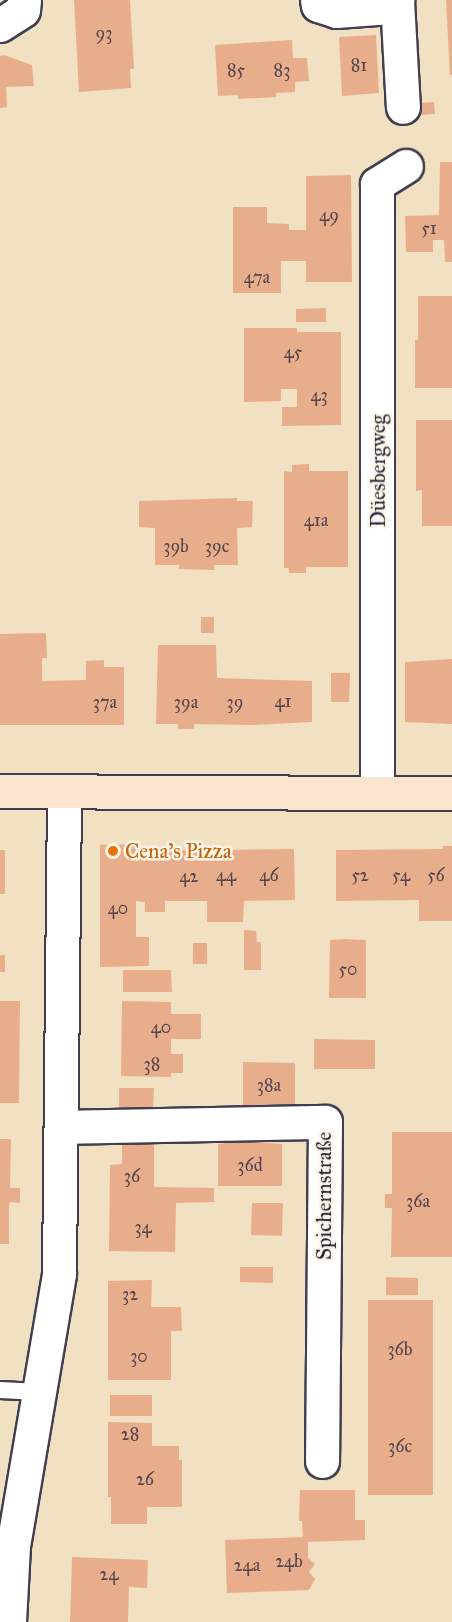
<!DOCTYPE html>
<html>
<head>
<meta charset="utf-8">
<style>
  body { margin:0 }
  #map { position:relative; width:452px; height:1622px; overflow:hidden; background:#f2e0c2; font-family:"IM FELL Great Primer",serif }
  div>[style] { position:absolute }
  .building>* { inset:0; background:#e8ae8c }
  .roads { filter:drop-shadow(2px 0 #413e4f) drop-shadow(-2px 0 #413e4f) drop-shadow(0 2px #413e4f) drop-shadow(0 -2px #413e4f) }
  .lane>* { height:16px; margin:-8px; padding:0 8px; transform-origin:8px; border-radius:8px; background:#fff }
  .street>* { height:33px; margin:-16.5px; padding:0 16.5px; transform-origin:16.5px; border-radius:16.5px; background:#fff }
  .secondary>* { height:33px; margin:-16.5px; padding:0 16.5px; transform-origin:16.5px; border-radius:16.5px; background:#fbe5cf }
  .dots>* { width:16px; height:16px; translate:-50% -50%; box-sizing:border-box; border:3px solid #fcf5e5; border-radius:50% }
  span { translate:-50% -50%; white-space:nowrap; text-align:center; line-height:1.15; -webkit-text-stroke:5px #fcf5e5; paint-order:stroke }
  .number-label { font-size:18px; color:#54454f }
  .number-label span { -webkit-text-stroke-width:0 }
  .street-label { font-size:21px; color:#22223b }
  .food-label { font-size:21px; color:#c56008 }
  .left { translate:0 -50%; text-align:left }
</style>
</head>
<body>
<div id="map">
  <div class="building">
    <i style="clip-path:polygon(74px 0,130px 0,134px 69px,130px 69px,131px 88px,79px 92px)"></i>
    <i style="clip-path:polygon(446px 0,452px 0,452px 75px,450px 75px)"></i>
    <i style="clip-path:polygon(376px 35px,379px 93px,342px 96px,339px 37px)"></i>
    <i style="clip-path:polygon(292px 40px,293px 58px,307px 58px,309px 81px,295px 82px,295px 92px,276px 93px,276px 97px,238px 99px,238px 95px,218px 96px,215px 45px)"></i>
    <i style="clip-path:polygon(4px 55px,32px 65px,34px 86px,6px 87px,7px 107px,0 108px,0 56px)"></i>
    <i style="clip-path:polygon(434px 102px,435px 114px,420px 115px,419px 103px)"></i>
    <i style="clip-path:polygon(440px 162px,452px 162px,452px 262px,445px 262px,444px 240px,433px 240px,433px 252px,406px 252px,405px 216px,439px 215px)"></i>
    <i style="clip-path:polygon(351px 175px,352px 282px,306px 282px,306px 261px,281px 261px,281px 293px,233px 293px,233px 207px,267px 207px,267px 223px,289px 224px,289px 230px,306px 230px,306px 176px)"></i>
    <i style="clip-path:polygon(418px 296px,452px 296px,452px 388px,415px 388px,415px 340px,418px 340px)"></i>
    <i style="clip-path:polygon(326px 308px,326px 322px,296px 322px,296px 309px)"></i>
    <i style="clip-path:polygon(244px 328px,297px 328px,297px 332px,341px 332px,341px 425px,282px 426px,282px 407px,297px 407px,297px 389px,281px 389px,281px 401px,244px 402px)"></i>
    <i style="clip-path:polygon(416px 420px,452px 420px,452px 526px,422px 526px,422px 490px,416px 491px)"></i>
    <i style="clip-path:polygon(309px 464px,309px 471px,348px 471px,348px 567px,306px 567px,306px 573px,289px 573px,289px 568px,284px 568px,284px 471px,292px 472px,292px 465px)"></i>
    <i style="clip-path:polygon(237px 498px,237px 501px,253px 501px,252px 527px,237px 528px,238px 565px,214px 565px,214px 570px,179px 569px,179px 565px,155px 565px,155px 528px,139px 527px,139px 501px)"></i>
    <i style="clip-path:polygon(201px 617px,214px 617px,214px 633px,201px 633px)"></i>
    <i style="clip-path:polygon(46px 633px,47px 658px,42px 658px,42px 681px,86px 680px,86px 661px,104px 660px,104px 667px,124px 667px,124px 725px,0 725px,0 634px)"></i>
    <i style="clip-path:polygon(158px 645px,216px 645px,217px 678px,312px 681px,312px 722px,253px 725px,194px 724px,194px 729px,178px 729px,178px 724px,156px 724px)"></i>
    <i style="clip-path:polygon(452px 659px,452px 724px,405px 722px,405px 662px)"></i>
    <i style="clip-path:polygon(331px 673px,350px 673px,349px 702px,331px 702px)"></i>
    <i style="clip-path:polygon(136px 844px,136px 851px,294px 849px,295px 900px,244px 901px,243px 922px,207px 922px,207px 901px,165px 901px,165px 912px,145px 912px,145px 902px,136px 901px,136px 937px,149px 937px,149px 966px,100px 967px,100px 845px)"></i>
    <i style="clip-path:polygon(443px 846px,452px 846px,452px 921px,419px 921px,419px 900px,336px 901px,336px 850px,443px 849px)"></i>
    <i style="clip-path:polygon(0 850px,5px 850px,5px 894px,0 894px)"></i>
    <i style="clip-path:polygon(244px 930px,256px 931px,257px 942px,261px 942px,261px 970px,244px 970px)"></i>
    <i style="clip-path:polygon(345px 939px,366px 940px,366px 998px,329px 998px,330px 940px)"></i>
    <i style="clip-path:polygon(193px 943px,207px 943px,207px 964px,193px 964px)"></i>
    <i style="clip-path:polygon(0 955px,5px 955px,5px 972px,0 972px)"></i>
    <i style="clip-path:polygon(123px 970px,171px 970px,172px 992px,123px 992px)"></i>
    <i style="clip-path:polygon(0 1001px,20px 1001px,19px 1103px,0 1103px)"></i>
    <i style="clip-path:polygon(122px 1001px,171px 1002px,171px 1014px,201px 1014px,201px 1039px,171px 1039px,171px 1054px,183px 1054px,183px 1073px,171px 1073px,171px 1077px,121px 1076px)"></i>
    <i style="clip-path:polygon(314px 1039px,375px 1040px,375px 1069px,314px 1069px)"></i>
    <i style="clip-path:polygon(243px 1062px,295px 1063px,295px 1107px,243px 1107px)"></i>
    <i style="clip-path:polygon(119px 1088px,154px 1088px,153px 1108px,119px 1108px)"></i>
    <i style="clip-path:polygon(392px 1132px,452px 1132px,452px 1257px,391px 1257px,392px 1208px,385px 1208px,385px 1194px,392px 1194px)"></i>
    <i style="clip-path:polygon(122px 1136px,154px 1136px,154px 1187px,214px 1188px,214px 1202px,176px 1203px,175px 1252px,109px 1251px,110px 1165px,122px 1164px)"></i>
    <i style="clip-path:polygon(0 1139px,11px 1139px,10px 1188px,20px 1188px,20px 1203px,10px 1202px,9px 1206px,9px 1244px,0 1244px)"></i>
    <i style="clip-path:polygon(239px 1141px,282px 1144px,282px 1186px,218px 1186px,218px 1144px)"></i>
    <i style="clip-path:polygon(252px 1203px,283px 1203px,282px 1236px,251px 1235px)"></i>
    <i style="clip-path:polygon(240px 1267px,273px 1267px,273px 1283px,240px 1282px)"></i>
    <i style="clip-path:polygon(386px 1277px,418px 1278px,418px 1295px,386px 1295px)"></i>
    <i style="clip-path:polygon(152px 1280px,151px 1307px,181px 1307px,182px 1331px,171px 1331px,171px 1380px,108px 1380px,108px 1281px)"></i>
    <i style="clip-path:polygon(368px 1300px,433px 1300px,433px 1495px,368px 1495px)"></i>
    <i style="clip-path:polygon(110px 1395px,152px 1395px,152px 1416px,110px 1416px)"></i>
    <i style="clip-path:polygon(108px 1422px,152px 1423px,152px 1446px,179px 1446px,179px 1460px,182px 1460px,182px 1507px,147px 1507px,147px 1524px,111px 1524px,111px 1497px,108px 1497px)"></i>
    <i style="clip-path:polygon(300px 1490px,355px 1490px,355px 1520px,365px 1520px,365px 1540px,308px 1542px,308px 1558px,315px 1564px,309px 1572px,315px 1579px,309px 1590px,227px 1593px,225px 1540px,303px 1537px,302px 1521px,299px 1521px)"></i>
    <i style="clip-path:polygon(72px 1557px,148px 1560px,147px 1588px,129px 1587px,128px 1622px,70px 1622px)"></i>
  </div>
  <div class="roads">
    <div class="lane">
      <i style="left:0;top:1390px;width:39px;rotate:3deg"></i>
    </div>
    <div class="street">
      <i style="left:317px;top:0;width:5px;rotate:79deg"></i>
      <i style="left:318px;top:5px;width:19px;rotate:18deg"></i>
      <i style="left:336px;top:11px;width:41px;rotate:-4.2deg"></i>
      <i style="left:377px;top:8px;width:22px;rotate:-22deg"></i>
      <i style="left:397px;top:1px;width:106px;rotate:86.8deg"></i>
      <i style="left:0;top:25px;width:27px;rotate:-33deg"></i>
      <i style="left:23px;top:10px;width:10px;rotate:-84deg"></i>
      <i style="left:377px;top:793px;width:609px;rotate:-90deg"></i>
      <i style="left:377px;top:184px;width:34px;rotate:-32deg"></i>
      <i style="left:61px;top:1127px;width:264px;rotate:-1.1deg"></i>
      <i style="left:325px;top:1122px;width:339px;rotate:90.5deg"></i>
      <i style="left:9px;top:1622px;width:76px;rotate:-87deg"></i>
      <i style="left:13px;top:1546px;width:277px;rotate:-80.4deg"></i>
      <i style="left:59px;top:1273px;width:482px;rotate:-89.4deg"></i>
    </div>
    <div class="secondary">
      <i style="left:0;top:791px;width:452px;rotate:0.3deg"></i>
    </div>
  </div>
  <div class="dots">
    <i style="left:113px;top:851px;background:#e8710a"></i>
  </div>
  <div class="number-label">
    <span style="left:104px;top:33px">93</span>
    <span style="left:359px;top:65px">81</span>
    <span style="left:236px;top:70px">85</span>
    <span style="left:282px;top:70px">83</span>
    <span style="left:329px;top:215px">49</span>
    <span style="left:429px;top:228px">51</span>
    <span style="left:257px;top:277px">47a</span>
    <span style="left:293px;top:352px">45</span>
    <span style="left:319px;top:395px">43</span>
    <span style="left:316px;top:520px">41a</span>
    <span style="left:176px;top:546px">39b</span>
    <span style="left:217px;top:546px">39c</span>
    <span style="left:283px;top:701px">41</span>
    <span style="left:105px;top:702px">37a</span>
    <span style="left:186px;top:702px">39a</span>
    <span style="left:235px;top:702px">39</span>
    <span style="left:226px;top:875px">44</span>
    <span style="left:269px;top:875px">46</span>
    <span style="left:360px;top:875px">52</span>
    <span style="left:401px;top:875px">54</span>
    <span style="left:436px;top:875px">56</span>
    <span style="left:189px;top:876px">42</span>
    <span style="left:118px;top:908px">40</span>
    <span style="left:348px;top:969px">50</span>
    <span style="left:161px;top:1027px">40</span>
    <span style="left:152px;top:1064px">38</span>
    <span style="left:269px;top:1085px">38a</span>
    <span style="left:250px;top:1165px">36d</span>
    <span style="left:132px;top:1176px">36</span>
    <span style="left:418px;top:1201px">36a</span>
    <span style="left:143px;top:1227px">34</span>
    <span style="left:130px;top:1294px">32</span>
    <span style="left:400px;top:1349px">36b</span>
    <span style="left:139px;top:1356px">30</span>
    <span style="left:130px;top:1434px">28</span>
    <span style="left:400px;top:1446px">36c</span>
    <span style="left:145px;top:1479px">26</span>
    <span style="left:289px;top:1561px">24b</span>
    <span style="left:247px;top:1565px">24a</span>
    <span style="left:109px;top:1574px">24</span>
  </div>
  <div class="street-label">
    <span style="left:378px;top:471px;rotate:-90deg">Düesbergweg</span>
    <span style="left:324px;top:1196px;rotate:-90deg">Spichernstraße</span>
  </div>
  <div class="food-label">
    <span class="left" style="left:125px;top:851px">Cena’s Pizza</span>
  </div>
</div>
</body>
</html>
